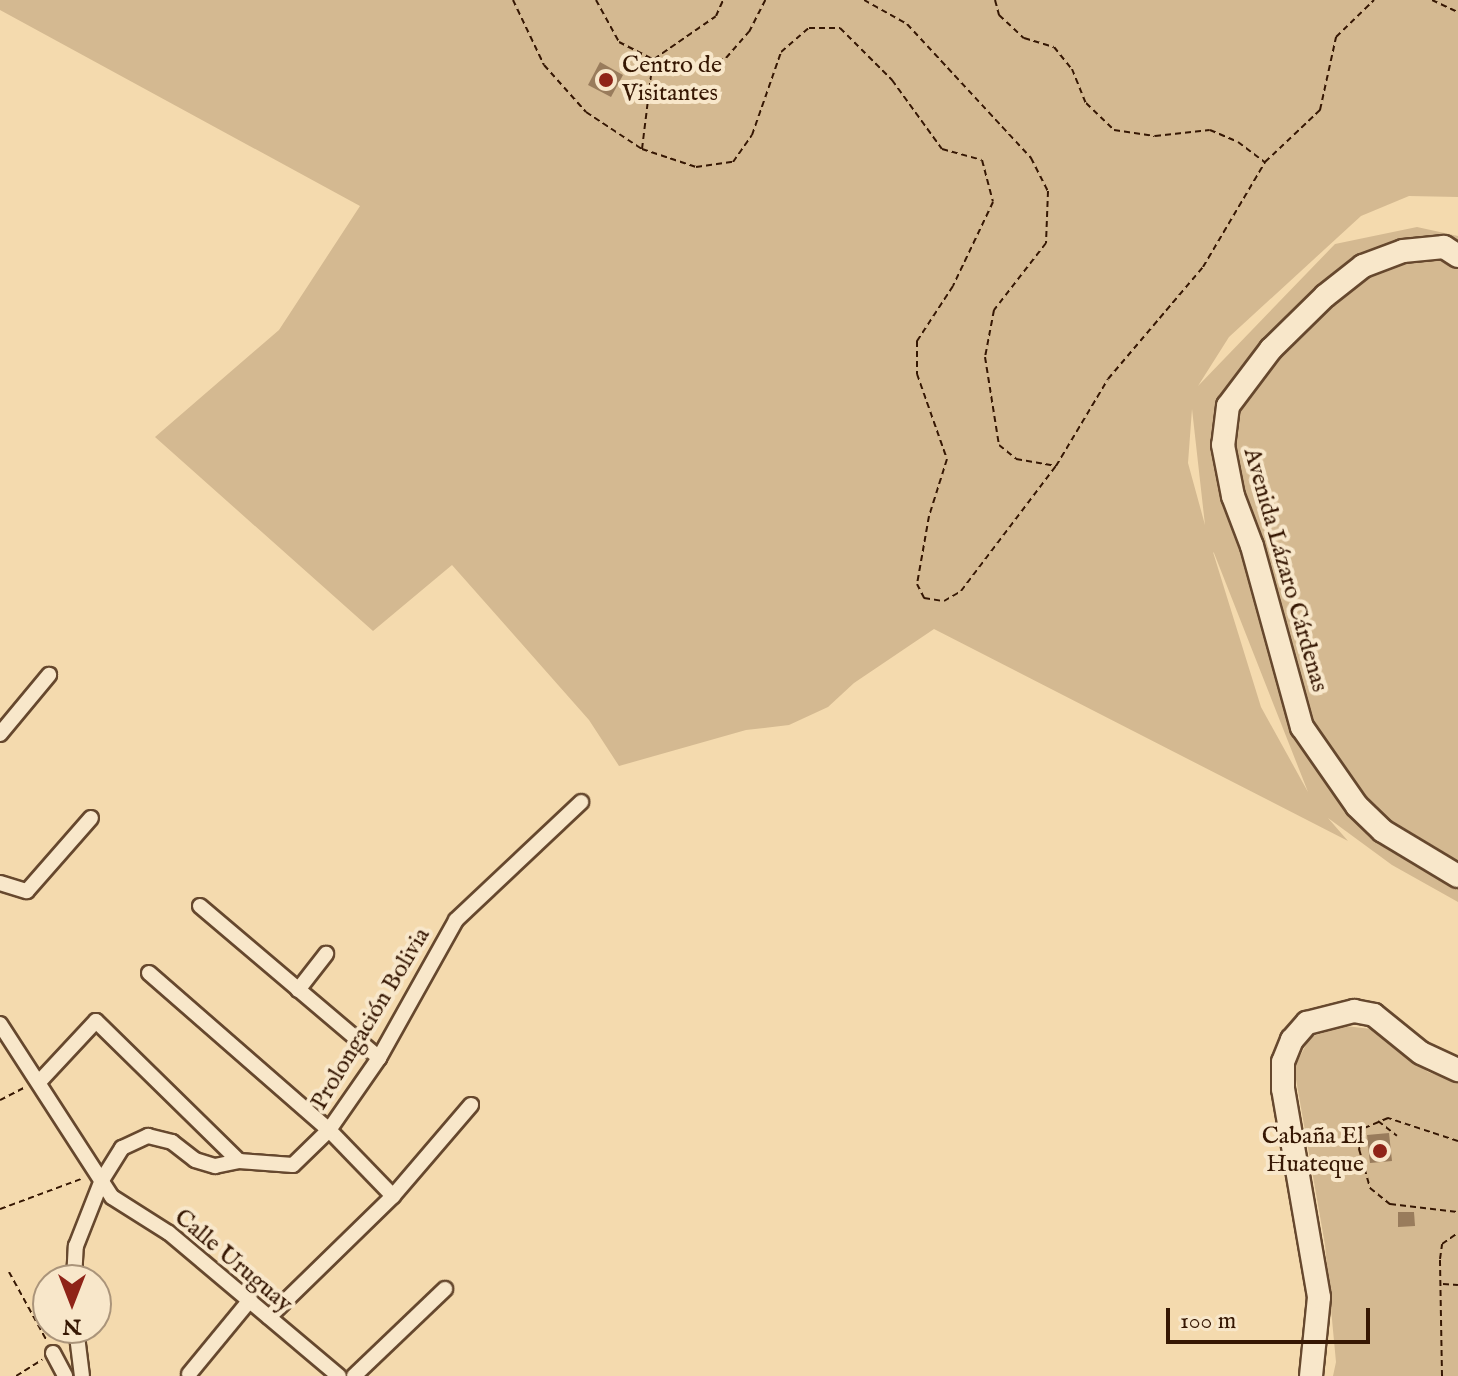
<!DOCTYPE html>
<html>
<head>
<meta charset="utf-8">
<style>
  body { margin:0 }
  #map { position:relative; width:1458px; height:1376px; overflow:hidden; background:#f4daae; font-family:"IM FELL English",serif }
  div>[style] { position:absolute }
  .green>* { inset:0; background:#d4b991 }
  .building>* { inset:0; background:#997c5c }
  .path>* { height:2px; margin-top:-1px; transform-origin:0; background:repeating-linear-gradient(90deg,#361703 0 6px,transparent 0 10px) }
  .roads { filter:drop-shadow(2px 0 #66482e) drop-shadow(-2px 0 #66482e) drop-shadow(0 2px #66482e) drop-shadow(0 -2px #66482e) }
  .street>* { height:14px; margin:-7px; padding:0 7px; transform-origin:7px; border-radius:7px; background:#f8e7ca }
  .secondary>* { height:22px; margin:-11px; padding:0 11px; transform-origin:11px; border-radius:11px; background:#f8e7ca }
  .dots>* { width:22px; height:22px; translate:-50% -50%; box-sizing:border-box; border:4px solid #f8e7ca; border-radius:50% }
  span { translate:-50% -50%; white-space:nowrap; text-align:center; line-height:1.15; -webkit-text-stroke:8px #f8e7ca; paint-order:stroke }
  .poi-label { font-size:24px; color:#361703 }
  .left { translate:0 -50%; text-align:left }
  .right { translate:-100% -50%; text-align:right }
  .street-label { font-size:24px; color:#361703 }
  .north { position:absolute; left:32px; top:1264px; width:80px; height:80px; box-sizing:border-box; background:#f8e7ca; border:2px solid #aa947a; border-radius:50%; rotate:180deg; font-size:22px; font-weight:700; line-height:32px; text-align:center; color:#361703 }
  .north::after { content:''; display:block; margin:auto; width:28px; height:36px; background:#8f2418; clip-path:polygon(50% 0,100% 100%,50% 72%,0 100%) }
  .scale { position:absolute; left:1166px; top:1308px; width:204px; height:36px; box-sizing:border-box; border:4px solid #361703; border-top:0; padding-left:10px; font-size:24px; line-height:28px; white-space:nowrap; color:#361703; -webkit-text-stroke:6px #f8e7ca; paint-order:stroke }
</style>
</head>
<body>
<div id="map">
  <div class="green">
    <i style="clip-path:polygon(evenodd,0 0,1458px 0,1458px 197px,1409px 196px,1361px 216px,1229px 337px,1198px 386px,1335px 244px,1417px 227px,1458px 236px,1458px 902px,1392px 865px,1328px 818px,1348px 841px,934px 629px,854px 683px,828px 707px,789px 725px,746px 730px,619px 766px,589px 720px,452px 565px,373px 631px,155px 437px,279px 330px,360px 206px,0 10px,0 0,1192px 409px,1205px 525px,1188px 463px,1192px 409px,0 0,1213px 552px,1214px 553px,1308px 792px,1261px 707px,1213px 552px)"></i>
    <i style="clip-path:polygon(1345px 1026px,1372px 1029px,1428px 1072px,1458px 1083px,1458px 1376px,1333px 1376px,1336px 1362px,1325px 1245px,1294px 1068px,1310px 1037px)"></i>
  </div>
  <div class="building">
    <i style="clip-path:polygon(600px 62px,623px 75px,611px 97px,588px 85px)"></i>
    <i style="clip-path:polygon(1389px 1133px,1392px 1161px,1370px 1163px,1367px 1135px)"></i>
    <i style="clip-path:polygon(1398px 1212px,1414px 1212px,1415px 1226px,1398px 1227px)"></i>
  </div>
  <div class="path">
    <i style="left:513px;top:0;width:72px;rotate:64.5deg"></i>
    <i style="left:544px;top:65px;width:63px;rotate:48.2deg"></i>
    <i style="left:586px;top:112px;width:67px;rotate:33.5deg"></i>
    <i style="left:642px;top:149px;width:57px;rotate:18.4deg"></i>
    <i style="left:696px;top:167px;width:37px;rotate:-8deg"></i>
    <i style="left:733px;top:162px;width:33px;rotate:-55deg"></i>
    <i style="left:752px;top:135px;width:88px;rotate:-70.7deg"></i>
    <i style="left:781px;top:52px;width:37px;rotate:-41deg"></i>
    <i style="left:809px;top:28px;width:31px"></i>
    <i style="left:840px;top:28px;width:74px;rotate:45deg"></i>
    <i style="left:892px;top:80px;width:85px;rotate:54.1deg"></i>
    <i style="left:942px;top:149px;width:41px;rotate:15.4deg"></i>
    <i style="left:982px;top:160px;width:43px;rotate:75.3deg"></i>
    <i style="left:993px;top:202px;width:93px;rotate:115.5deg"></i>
    <i style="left:953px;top:286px;width:66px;rotate:123.2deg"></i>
    <i style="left:917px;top:341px;width:33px;rotate:90deg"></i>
    <i style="left:917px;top:374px;width:90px;rotate:70.6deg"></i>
    <i style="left:947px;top:459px;width:60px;rotate:107.5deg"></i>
    <i style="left:929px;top:516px;width:69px;rotate:100deg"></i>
    <i style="left:917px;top:584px;width:16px;rotate:63deg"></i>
    <i style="left:924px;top:598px;width:20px;rotate:9deg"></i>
    <i style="left:944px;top:601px;width:20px;rotate:-30deg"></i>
    <i style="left:961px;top:591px;width:157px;rotate:-52.8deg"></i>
    <i style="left:1056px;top:466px;width:101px;rotate:-59.1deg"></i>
    <i style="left:1108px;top:379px;width:147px;rotate:-49.7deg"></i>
    <i style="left:1203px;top:267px;width:122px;rotate:-59.4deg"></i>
    <i style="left:1265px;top:162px;width:76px;rotate:-43.4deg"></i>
    <i style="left:1320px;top:110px;width:75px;rotate:-77.6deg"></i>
    <i style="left:1336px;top:37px;width:53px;rotate:-44.2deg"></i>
    <i style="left:596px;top:0;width:48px;rotate:61.3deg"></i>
    <i style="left:619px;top:42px;width:38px;rotate:27deg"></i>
    <i style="left:653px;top:59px;width:47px;rotate:12.3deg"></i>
    <i style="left:699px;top:69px;width:29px;rotate:-22deg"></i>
    <i style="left:726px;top:58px;width:35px;rotate:-49deg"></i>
    <i style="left:749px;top:32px;width:36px;rotate:-63deg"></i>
    <i style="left:864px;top:0;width:49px;rotate:29.2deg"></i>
    <i style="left:907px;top:24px;width:183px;rotate:47.2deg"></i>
    <i style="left:1031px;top:158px;width:37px;rotate:63deg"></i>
    <i style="left:1048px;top:191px;width:52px;rotate:92.2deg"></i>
    <i style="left:1046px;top:243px;width:85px;rotate:127.8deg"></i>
    <i style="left:994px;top:310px;width:48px;rotate:100.8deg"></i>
    <i style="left:985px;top:357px;width:89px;rotate:81deg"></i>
    <i style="left:999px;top:445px;width:22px;rotate:39deg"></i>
    <i style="left:1016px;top:459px;width:41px;rotate:9.9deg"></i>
    <i style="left:995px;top:0;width:16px;rotate:75deg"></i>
    <i style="left:999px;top:15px;width:34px;rotate:43deg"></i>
    <i style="left:1024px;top:38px;width:31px;rotate:17deg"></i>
    <i style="left:1054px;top:47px;width:28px;rotate:51deg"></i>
    <i style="left:1072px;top:69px;width:37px;rotate:68deg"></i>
    <i style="left:1086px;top:103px;width:39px;rotate:44deg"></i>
    <i style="left:1114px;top:130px;width:41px;rotate:8.3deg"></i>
    <i style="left:1155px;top:136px;width:55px;rotate:-6.2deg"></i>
    <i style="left:1210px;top:130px;width:30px;rotate:23deg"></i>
    <i style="left:1238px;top:142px;width:34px;rotate:37deg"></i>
    <i style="left:1432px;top:0;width:29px;rotate:25deg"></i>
    <i style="left:654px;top:59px;width:75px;rotate:-34.7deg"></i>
    <i style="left:716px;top:16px;width:17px;rotate:-66deg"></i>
    <i style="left:642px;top:149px;width:90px;rotate:-83deg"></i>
    <i style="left:0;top:1100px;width:27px;rotate:-27deg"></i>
    <i style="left:1378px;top:1121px;width:24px;rotate:38deg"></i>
    <i style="left:1458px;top:1141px;width:74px;rotate:-161.8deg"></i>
    <i style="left:1388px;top:1118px;width:26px;rotate:157deg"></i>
    <i style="left:1364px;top:1128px;width:22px;rotate:103deg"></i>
    <i style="left:1359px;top:1149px;width:41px;rotate:74.2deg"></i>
    <i style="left:1370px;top:1188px;width:26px;rotate:39deg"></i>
    <i style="left:1390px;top:1204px;width:68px;rotate:6.7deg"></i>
    <i style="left:0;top:1209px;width:86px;rotate:-20.3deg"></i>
    <i style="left:9px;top:1272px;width:79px;rotate:61.2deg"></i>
    <i style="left:1443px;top:1284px;width:15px;rotate:4deg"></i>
    <i style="left:16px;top:1376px;width:31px;rotate:-32deg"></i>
    <i style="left:1442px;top:1376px;width:117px;rotate:-91deg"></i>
    <i style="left:1440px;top:1259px;width:15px;rotate:-82deg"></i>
    <i style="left:1442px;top:1244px;width:19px;rotate:-35deg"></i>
  </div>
  <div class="roads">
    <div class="street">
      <i style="left:0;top:734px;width:77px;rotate:-50.3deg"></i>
      <i style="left:0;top:883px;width:28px;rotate:17deg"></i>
      <i style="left:27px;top:891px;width:97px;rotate:-48.8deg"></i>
      <i style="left:200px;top:906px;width:235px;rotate:40.3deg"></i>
      <i style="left:149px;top:973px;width:239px;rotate:41.1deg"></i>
      <i style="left:329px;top:1130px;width:92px;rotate:45.9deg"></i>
      <i style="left:298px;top:990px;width:46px;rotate:-52.1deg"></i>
      <i style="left:0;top:1024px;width:206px;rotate:57.1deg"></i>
      <i style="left:112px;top:1197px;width:67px;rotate:32.3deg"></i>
      <i style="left:169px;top:1233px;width:222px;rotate:40.1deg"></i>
      <i style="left:40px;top:1081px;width:82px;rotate:-47deg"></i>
      <i style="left:96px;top:1021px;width:200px;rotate:44.4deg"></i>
      <i style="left:74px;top:1280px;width:34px;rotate:-87deg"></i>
      <i style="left:76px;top:1246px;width:71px;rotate:-68.5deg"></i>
      <i style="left:102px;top:1180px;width:38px;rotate:-58deg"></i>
      <i style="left:122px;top:1148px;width:29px;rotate:-25deg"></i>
      <i style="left:148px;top:1136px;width:25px;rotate:14deg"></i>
      <i style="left:172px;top:1142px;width:29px;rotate:38deg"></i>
      <i style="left:195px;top:1160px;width:21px;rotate:17deg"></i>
      <i style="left:215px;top:1166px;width:25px;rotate:-12deg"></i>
      <i style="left:239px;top:1161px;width:54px;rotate:4.2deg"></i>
      <i style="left:293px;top:1165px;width:50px;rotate:-44.2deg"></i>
      <i style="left:329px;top:1130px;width:88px;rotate:-55.2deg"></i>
      <i style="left:379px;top:1058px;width:158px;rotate:-60.8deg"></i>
      <i style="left:456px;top:920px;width:172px;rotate:-43.3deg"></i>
      <i style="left:269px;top:1317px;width:173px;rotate:-44.3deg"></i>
      <i style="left:393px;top:1196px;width:120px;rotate:-49.4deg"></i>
      <i style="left:76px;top:1328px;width:48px;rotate:82.9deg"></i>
      <i style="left:53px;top:1353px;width:26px;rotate:62deg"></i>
      <i style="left:189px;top:1374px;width:96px;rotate:-50.5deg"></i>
      <i style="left:354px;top:1376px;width:126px;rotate:-43.7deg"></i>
    </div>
    <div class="secondary">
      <i style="left:1458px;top:256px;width:17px;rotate:-147deg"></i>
      <i style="left:1444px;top:247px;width:41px;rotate:174.4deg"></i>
      <i style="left:1403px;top:251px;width:43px;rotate:159.4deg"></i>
      <i style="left:1363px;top:266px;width:48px;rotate:141.7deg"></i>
      <i style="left:1325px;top:296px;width:76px;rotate:135.5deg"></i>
      <i style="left:1271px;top:349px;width:71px;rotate:127deg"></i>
      <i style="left:1228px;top:406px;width:39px;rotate:97deg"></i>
      <i style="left:1223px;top:445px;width:52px;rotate:78.9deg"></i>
      <i style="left:1233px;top:496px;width:53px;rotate:69.2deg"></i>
      <i style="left:1252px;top:546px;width:188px;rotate:74.6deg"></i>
      <i style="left:1302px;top:727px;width:96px;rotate:55.2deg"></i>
      <i style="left:1357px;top:806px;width:36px;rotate:44deg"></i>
      <i style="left:1383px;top:831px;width:87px;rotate:31deg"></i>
      <i style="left:1311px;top:1376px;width:79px;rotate:-84.2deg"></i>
      <i style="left:1319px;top:1297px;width:211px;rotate:-99.8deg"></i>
      <i style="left:1283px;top:1089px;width:27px;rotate:-90deg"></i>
      <i style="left:1283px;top:1062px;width:24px;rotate:-68deg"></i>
      <i style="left:1292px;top:1040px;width:23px;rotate:-49deg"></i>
      <i style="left:1307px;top:1023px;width:49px;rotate:-14.3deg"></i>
      <i style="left:1354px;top:1011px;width:20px;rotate:11deg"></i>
      <i style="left:1374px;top:1015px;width:60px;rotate:39deg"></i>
      <i style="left:1421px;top:1053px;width:41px;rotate:24.7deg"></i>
    </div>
  </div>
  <div class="dots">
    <i style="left:606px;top:80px;background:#8f2418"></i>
    <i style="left:1380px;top:1151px;background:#8f2418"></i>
  </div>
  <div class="poi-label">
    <span class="left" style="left:622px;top:80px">Centro de<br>Visitantes</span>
    <span class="right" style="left:1364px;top:1151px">Cabaña El<br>Huateque</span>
  </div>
  <div class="street-label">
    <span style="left:1285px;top:570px;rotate:74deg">Avenida Lázaro Cárdenas</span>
    <span style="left:371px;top:1019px;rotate:-59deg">Prolongación Bolivia</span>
    <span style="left:233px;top:1261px;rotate:40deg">Calle Uruguay</span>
  </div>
  <div class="north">N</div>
  <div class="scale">100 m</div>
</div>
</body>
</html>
